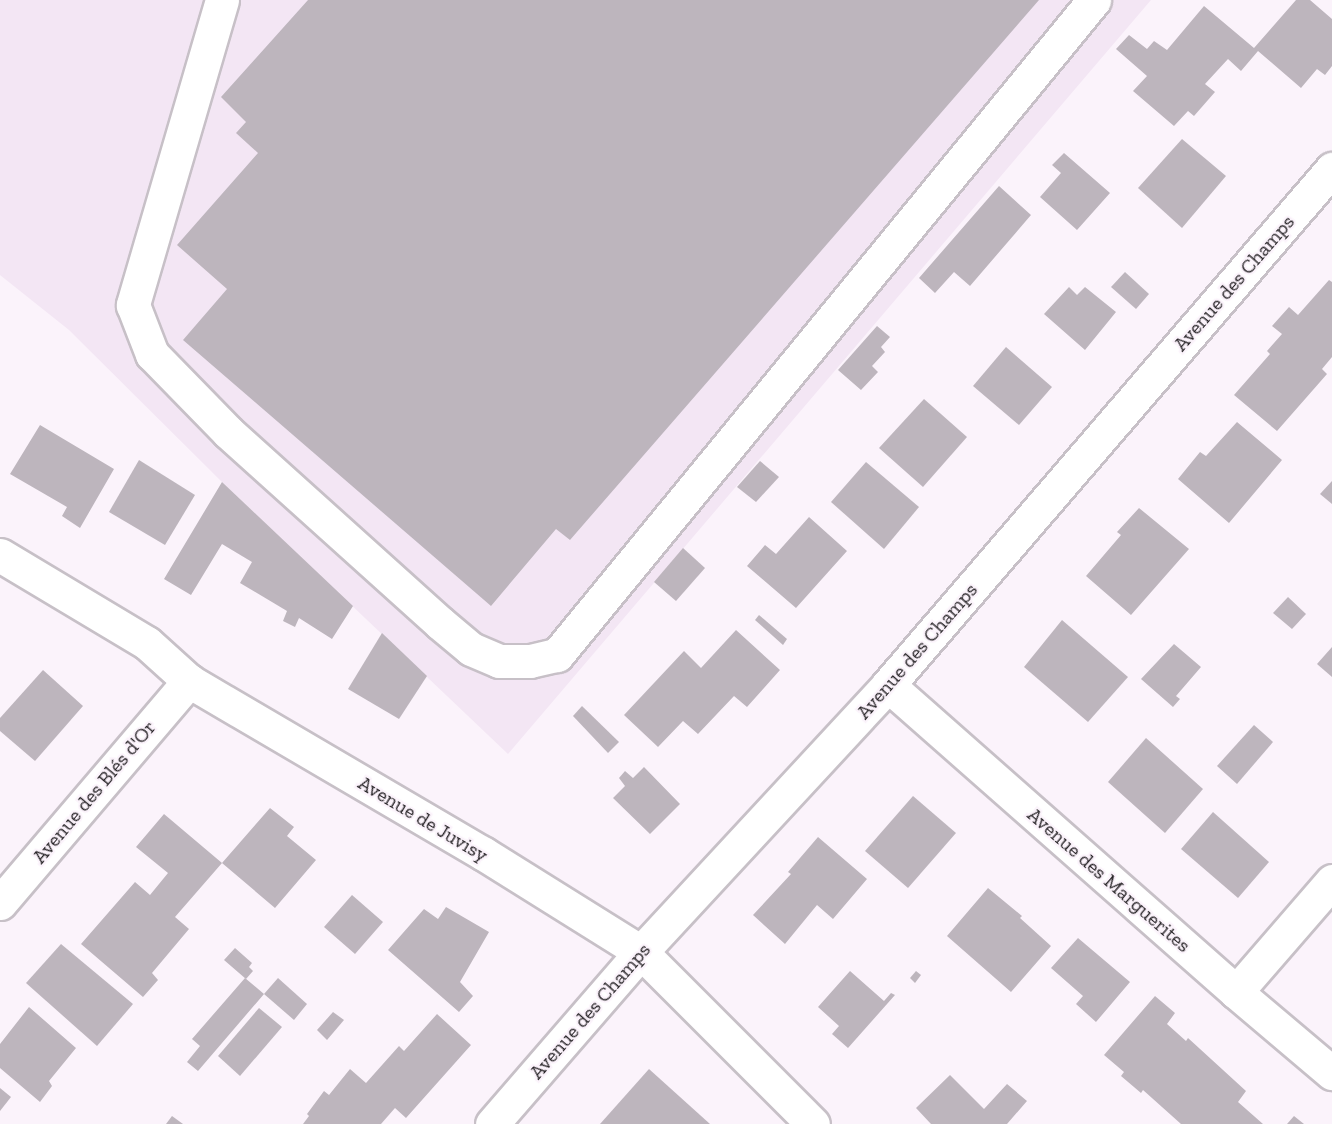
<!DOCTYPE html>
<html>
<head>
<meta charset="utf-8">
<style>
  body { margin:0 }
  #map { position:relative; width:1332px; height:1124px; overflow:hidden; background:#fbf3fb; font-family:"Zilla Slab",serif }
  div>[style] { position:absolute }
  .built>* { inset:0; background:#f3e6f4 }
  .building>* { inset:0; background:#bdb5bd }
  .roads { filter:drop-shadow(2px 0 #c7c0c7) drop-shadow(-2px 0 #c7c0c7) drop-shadow(0 2px #c7c0c7) drop-shadow(0 -2px #c7c0c7) }
  .minor>* { height:33px; margin:-16.5px; padding:0 16.5px; transform-origin:16.5px; border-radius:16.5px; background:#fff }
  span { translate:-50% -50%; white-space:nowrap; text-align:center; line-height:1.15; -webkit-text-stroke:4.5px #fbf3fb; paint-order:stroke }
  .street-label { font-size:20px; color:#262326 }
</style>
</head>
<body>
<div id="map">
  <div class="built">
    <i style="clip-path:polygon(0 0,1151px 0,508px 754px,222px 482px,69px 330px,0 275px)"></i>
  </div>
  <div class="building">
    <i style="clip-path:polygon(308px 0,1039px 0,570px 540px,556px 529px,491px 606px,183px 340px,227px 289px,177px 245px,258px 153px,236px 133px,246px 122px,221px 97px)"></i>
    <i style="clip-path:polygon(1296px 0,1310px 0,1332px 19px,1332px 66px,1325px 75px,1317px 69px,1301px 88px,1258px 51px,1241px 71px,1228px 59px,1205px 84px,1215px 92px,1194px 116px,1188px 111px,1174px 126px,1133px 91px,1147px 76px,1116px 49px,1129px 35px,1147px 49px,1154px 41px,1167px 50px,1204px 6px,1254px 48px)"></i>
    <i style="clip-path:polygon(1182px 139px,1226px 176px,1182px 228px,1138px 188px)"></i>
    <i style="clip-path:polygon(1064px 153px,1110px 193px,1077px 230px,1040px 197px,1061px 173px,1052px 165px)"></i>
    <i style="clip-path:polygon(999px 186px,1031px 215px,970px 286px,954px 272px,935px 293px,919px 278px)"></i>
    <i style="clip-path:polygon(1125px 272px,1149px 294px,1136px 309px,1111px 287px)"></i>
    <i style="clip-path:polygon(1329px 280px,1332px 282px,1332px 357px,1322px 369px,1327px 374px,1277px 431px,1234px 395px,1270px 354px,1267px 351px,1282px 334px,1272px 326px,1289px 307px,1298px 315px)"></i>
    <i style="clip-path:polygon(1069px 287px,1077px 295px,1085px 287px,1116px 312px,1085px 350px,1044px 314px)"></i>
    <i style="clip-path:polygon(877px 326px,890px 337px,881px 347px,885px 352px,872px 366px,878px 372px,861px 390px,838px 370px)"></i>
    <i style="clip-path:polygon(1006px 347px,1052px 387px,1019px 425px,973px 386px)"></i>
    <i style="clip-path:polygon(924px 399px,967px 437px,923px 487px,879px 448px)"></i>
    <i style="clip-path:polygon(1237px 422px,1282px 460px,1229px 523px,1178px 479px,1200px 452px,1206px 456px)"></i>
    <i style="clip-path:polygon(40px 425px,114px 469px,80px 528px,62px 516px,67px 507px,10px 474px)"></i>
    <i style="clip-path:polygon(139px 460px,195px 495px,165px 545px,109px 512px)"></i>
    <i style="clip-path:polygon(760px 461px,779px 477px,756px 502px,737px 487px)"></i>
    <i style="clip-path:polygon(866px 462px,919px 507px,884px 549px,831px 502px)"></i>
    <i style="clip-path:polygon(1332px 481px,1332px 504px,1320px 494px)"></i>
    <i style="clip-path:polygon(222px 482px,353px 606px,332px 639px,299px 618px,295px 627px,283px 621px,287px 611px,240px 583px,252px 562px,222px 544px,191px 595px,164px 579px)"></i>
    <i style="clip-path:polygon(1139px 508px,1189px 549px,1131px 615px,1086px 576px,1121px 535px,1117px 532px)"></i>
    <i style="clip-path:polygon(809px 517px,847px 551px,796px 608px,747px 566px,765px 545px,776px 554px)"></i>
    <i style="clip-path:polygon(683px 548px,705px 568px,676px 601px,654px 582px)"></i>
    <i style="clip-path:polygon(1288px 597px,1306px 614px,1292px 629px,1273px 613px)"></i>
    <i style="clip-path:polygon(759px 615px,787px 639px,783px 645px,755px 620px)"></i>
    <i style="clip-path:polygon(1062px 620px,1128px 677px,1088px 722px,1024px 667px)"></i>
    <i style="clip-path:polygon(736px 630px,780px 670px,747px 707px,734px 696px,698px 734px,683px 721px,658px 747px,624px 715px,684px 651px,701px 668px)"></i>
    <i style="clip-path:polygon(382px 633px,427px 676px,399px 719px,348px 689px)"></i>
    <i style="clip-path:polygon(1174px 644px,1201px 667px,1176px 696px,1180px 699px,1173px 707px,1141px 679px)"></i>
    <i style="clip-path:polygon(1332px 647px,1332px 677px,1317px 664px)"></i>
    <i style="clip-path:polygon(43px 670px,83px 706px,35px 761px,0 731px,0 718px)"></i>
    <i style="clip-path:polygon(582px 706px,619px 742px,608px 753px,573px 716px)"></i>
    <i style="clip-path:polygon(1254px 725px,1273px 742px,1237px 784px,1217px 766px)"></i>
    <i style="clip-path:polygon(1146px 738px,1203px 789px,1165px 833px,1108px 782px)"></i>
    <i style="clip-path:polygon(644px 767px,680px 804px,650px 834px,613px 798px,625px 786px,619px 778px,625px 771px,633px 778px)"></i>
    <i style="clip-path:polygon(913px 796px,956px 833px,908px 888px,865px 851px)"></i>
    <i style="clip-path:polygon(270px 808px,294px 827px,287px 836px,316px 860px,275px 908px,222px 863px,175px 917px,189px 929px,152px 973px,158px 980px,143px 997px,81px 944px,135px 882px,150px 895px,168px 873px,136px 847px,164px 814px,222px 863px)"></i>
    <i style="clip-path:polygon(1213px 812px,1269px 862px,1238px 898px,1181px 849px)"></i>
    <i style="clip-path:polygon(818px 837px,867px 879px,833px 919px,817px 905px,785px 944px,753px 915px,791px 874px,788px 872px)"></i>
    <i style="clip-path:polygon(988px 888px,1022px 916px,1020px 918px,1051px 946px,1011px 992px,947px 936px)"></i>
    <i style="clip-path:polygon(352px 895px,383px 922px,355px 954px,324px 927px)"></i>
    <i style="clip-path:polygon(446px 907px,489px 932px,460px 982px,473px 996px,459px 1012px,388px 950px,424px 909px,438px 919px)"></i>
    <i style="clip-path:polygon(1078px 938px,1130px 982px,1096px 1022px,1076px 1004px,1083px 996px,1051px 968px)"></i>
    <i style="clip-path:polygon(61px 944px,133px 1004px,97px 1046px,26px 983px)"></i>
    <i style="clip-path:polygon(235px 948px,252px 963px,249px 967px,253px 971px,246px 979px,224px 960px)"></i>
    <i style="clip-path:polygon(850px 971px,884px 1001px,891px 993px,895px 995px,848px 1048px,832px 1034px,839px 1026px,818px 1007px)"></i>
    <i style="clip-path:polygon(916px 971px,921px 975px,915px 983px,910px 978px)"></i>
    <i style="clip-path:polygon(245px 978px,264px 994px,198px 1071px,187px 1062px,200px 1046px,192px 1039px)"></i>
    <i style="clip-path:polygon(278px 978px,307px 1004px,294px 1020px,264px 994px)"></i>
    <i style="clip-path:polygon(1155px 996px,1175px 1013px,1167px 1024px,1186px 1041px,1188px 1038px,1246px 1091px,1238px 1102px,1263px 1124px,1181px 1124px,1143px 1090px,1141px 1093px,1121px 1076px,1124px 1072px,1104px 1055px)"></i>
    <i style="clip-path:polygon(29px 1007px,76px 1048px,49px 1081px,52px 1086px,40px 1102px,0 1068px,0 1044px)"></i>
    <i style="clip-path:polygon(259px 1008px,282px 1027px,240px 1076px,218px 1056px)"></i>
    <i style="clip-path:polygon(333px 1012px,344px 1020px,327px 1040px,317px 1030px)"></i>
    <i style="clip-path:polygon(437px 1014px,471px 1045px,406px 1118px,395px 1108px,381px 1124px,303px 1124px,309px 1116px,307px 1114px,324px 1091px,329px 1095px,350px 1069px,366px 1083px,399px 1046px,404px 1051px)"></i>
    <i style="clip-path:polygon(649px 1069px,710px 1124px,600px 1124px)"></i>
    <i style="clip-path:polygon(950px 1075px,984px 1109px,1007px 1084px,1027px 1101px,1007px 1124px,931px 1124px,916px 1108px)"></i>
    <i style="clip-path:polygon(0 1088px,11px 1097px,0 1111px)"></i>
    <i style="clip-path:polygon(172px 1116px,183px 1124px,166px 1124px)"></i>
    <i style="clip-path:polygon(1294px 1116px,1304px 1124px,1287px 1124px)"></i>
  </div>
  <div class="roads">
    <div class="minor">
      <i style="left:222px;top:0;width:318px;rotate:106.3deg"></i>
      <i style="left:133px;top:305px;width:53px;rotate:68.8deg"></i>
      <i style="left:152px;top:354px;width:109px;rotate:45.7deg"></i>
      <i style="left:228px;top:432px;width:285px;rotate:42deg"></i>
      <i style="left:440px;top:623px;width:40px;rotate:40deg"></i>
      <i style="left:471px;top:649px;width:30px;rotate:23deg"></i>
      <i style="left:499px;top:661px;width:31px"></i>
      <i style="left:530px;top:661px;width:28px;rotate:-13deg"></i>
      <i style="left:557px;top:655px;width:847px;rotate:-50.65deg"></i>
      <i style="left:0;top:555px;width:171px;rotate:30.9deg"></i>
      <i style="left:147px;top:643px;width:57px;rotate:42.1deg"></i>
      <i style="left:189px;top:681px;width:342px;rotate:30.4deg"></i>
      <i style="left:484px;top:854px;width:185px;rotate:32deg"></i>
      <i style="left:641px;top:952px;width:243px;rotate:45deg"></i>
      <i style="left:888px;top:685px;width:464px;rotate:41.4deg"></i>
      <i style="left:1236px;top:992px;width:126px;rotate:40.2deg"></i>
      <i style="left:0;top:903px;width:292px;rotate:-49.6deg"></i>
      <i style="left:1236px;top:992px;width:147px;rotate:-49.1deg"></i>
      <i style="left:492px;top:1124px;width:228px;rotate:-49.1deg"></i>
      <i style="left:641px;top:952px;width:364px;rotate:-47.2deg"></i>
      <i style="left:888px;top:685px;width:681px;rotate:-49.29deg"></i>
    </div>
  </div>
  <div class="street-label">
    <span style="left:1234px;top:283px;rotate:-49deg">Avenue des Champs</span>
    <span style="left:917px;top:651px;rotate:-49deg">Avenue des Champs</span>
    <span style="left:94px;top:792px;rotate:-50deg">Avenue des Blés d'Or</span>
    <span style="left:423px;top:819px;rotate:31deg">Avenue de Juvisy</span>
    <span style="left:1109px;top:880px;rotate:41deg">Avenue des Marguerites</span>
    <span style="left:590px;top:1011px;rotate:-49deg">Avenue des Champs</span>
  </div>
</div>
</body>
</html>
